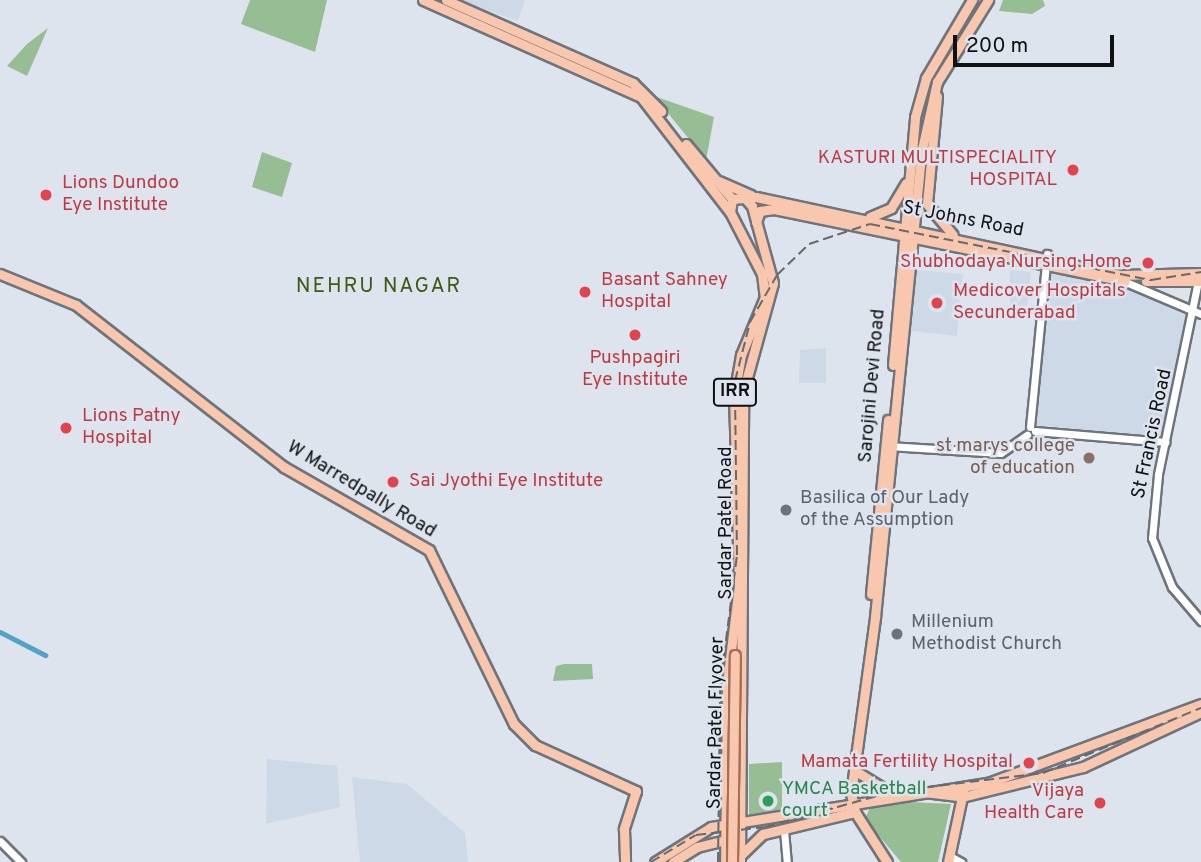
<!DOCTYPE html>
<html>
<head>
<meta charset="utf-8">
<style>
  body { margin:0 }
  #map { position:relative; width:1201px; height:862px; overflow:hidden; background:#dee4ed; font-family:Overpass,sans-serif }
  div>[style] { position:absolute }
  .built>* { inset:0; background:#ced9e8 }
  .green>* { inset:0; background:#97bd95 }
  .canal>* { height:5px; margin:-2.5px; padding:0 2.5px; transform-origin:2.5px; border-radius:2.5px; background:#54a2c5 }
  .roads { filter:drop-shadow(2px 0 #6e747c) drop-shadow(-2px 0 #6e747c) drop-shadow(0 2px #6e747c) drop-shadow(0 -2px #6e747c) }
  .minor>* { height:7px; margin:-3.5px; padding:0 3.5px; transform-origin:3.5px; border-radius:3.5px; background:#fff }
  .major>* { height:9px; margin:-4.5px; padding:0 4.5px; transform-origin:4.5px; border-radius:4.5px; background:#f9c7ad }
  .rail>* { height:2px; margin-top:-1px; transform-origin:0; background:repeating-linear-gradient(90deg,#666a6f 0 10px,transparent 0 15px) }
  .bridges { filter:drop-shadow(2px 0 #a46f54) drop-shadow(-2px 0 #a46f54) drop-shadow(0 2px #a46f54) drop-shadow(0 -2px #a46f54) }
  .major-bridge>* { height:9px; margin:-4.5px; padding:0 4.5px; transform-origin:4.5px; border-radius:4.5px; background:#f9c7ad }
  .dots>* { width:19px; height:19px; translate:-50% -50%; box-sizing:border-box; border:4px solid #dee4ed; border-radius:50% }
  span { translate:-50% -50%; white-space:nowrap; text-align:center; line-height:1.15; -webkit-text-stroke:5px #dee4ed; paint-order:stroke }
  .shield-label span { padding:2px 5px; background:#dee4ed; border:2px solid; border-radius:5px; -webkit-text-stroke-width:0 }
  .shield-label { font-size:18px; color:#0f1114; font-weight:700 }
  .health-label { font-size:19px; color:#be3a42 }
  .right { translate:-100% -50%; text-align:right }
  .left { translate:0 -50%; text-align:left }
  .street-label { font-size:19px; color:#0f1114 }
  .education-label { font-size:19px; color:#785e54 }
  .worship-label { font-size:19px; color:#5b616d }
  .leisure-label { font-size:19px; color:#27864d }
  .neighbourhood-label { font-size:21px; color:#3d5915; letter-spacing:2px }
  .scale { position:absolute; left:953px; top:35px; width:161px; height:32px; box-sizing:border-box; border:4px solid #0f1114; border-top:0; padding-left:9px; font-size:21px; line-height:24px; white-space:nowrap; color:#0f1114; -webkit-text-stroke:5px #dee4ed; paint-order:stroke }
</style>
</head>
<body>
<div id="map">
  <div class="built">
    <i style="clip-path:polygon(456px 0,525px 0,518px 21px)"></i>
    <i style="clip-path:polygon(917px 270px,963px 274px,957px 336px,911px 331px)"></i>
    <i style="clip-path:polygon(1010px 270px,1031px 272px,1027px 311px,1010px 309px)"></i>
    <i style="clip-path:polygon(1048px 274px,1117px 284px,1191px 318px,1164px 438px,1037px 425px)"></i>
    <i style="clip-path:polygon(826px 348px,826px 383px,799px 383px,800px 350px)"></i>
    <i style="clip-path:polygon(267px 759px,337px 766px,340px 807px,266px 824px)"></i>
    <i style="clip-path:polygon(352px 777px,407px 784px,465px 833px,468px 862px,360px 862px)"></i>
  </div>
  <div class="green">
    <i style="clip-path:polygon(250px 0,327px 0,315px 52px,241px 24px)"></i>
    <i style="clip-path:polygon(1003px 0,1043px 0,1045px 6px,1032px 14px,999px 11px)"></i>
    <i style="clip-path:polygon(48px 28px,27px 76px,7px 66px,27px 44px)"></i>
    <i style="clip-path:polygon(654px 96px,714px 117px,706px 160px)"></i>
    <i style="clip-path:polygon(262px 152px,292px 163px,282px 197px,252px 187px)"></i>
    <i style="clip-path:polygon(564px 664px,592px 664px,593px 679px,553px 681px,556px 666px)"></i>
    <i style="clip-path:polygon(782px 762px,782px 814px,749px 816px,749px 764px)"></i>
    <i style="clip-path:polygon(890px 801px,951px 804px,938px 862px,901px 862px,865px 819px,871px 805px)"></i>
  </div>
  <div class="canal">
    <i style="left:0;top:632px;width:51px;rotate:27.1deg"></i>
  </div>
  <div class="roads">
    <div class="minor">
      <i style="left:1121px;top:280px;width:87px;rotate:23deg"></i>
      <i style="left:1198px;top:281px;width:198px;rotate:101.7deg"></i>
      <i style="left:1158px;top:475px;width:63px;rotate:95.4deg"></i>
      <i style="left:1152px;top:538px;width:53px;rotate:67.8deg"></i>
      <i style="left:1172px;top:587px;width:45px;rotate:49.5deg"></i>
      <i style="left:1030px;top:427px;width:174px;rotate:-84.4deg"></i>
      <i style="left:1035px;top:431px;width:131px;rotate:4.8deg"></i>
      <i style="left:888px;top:446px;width:113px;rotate:3.5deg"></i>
      <i style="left:1001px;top:453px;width:32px;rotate:-35deg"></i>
      <i style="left:784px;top:830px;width:32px;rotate:85deg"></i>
      <i style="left:0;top:841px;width:30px;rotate:45deg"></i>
      <i style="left:950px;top:856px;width:13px;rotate:29deg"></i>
    </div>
    <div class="major">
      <i style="left:423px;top:0;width:239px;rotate:24deg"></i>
      <i style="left:641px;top:97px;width:145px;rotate:52.3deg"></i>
      <i style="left:730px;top:212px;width:70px;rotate:62.7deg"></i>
      <i style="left:762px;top:274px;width:23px;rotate:83deg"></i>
      <i style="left:765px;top:297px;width:63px;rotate:112.5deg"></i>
      <i style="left:741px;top:355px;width:39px;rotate:100deg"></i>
      <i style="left:734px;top:393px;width:192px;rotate:88.5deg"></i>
      <i style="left:739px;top:585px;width:99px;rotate:97deg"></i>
      <i style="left:727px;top:683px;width:179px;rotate:90.6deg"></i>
      <i style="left:446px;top:0;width:205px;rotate:23.9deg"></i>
      <i style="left:633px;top:83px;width:40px;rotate:45deg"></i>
      <i style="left:937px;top:96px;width:108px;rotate:95.3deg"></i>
      <i style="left:927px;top:204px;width:40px;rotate:50deg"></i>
      <i style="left:686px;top:144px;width:72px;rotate:50.1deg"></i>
      <i style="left:719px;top:181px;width:35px;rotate:24deg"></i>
      <i style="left:730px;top:212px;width:13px;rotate:-81deg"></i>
      <i style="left:732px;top:199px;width:24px;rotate:-5deg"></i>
      <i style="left:756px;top:197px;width:373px;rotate:12.1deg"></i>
      <i style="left:1121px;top:275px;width:80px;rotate:-1.4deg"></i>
      <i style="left:870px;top:217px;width:23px;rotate:-23deg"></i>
      <i style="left:891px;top:208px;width:29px;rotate:-59deg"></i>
      <i style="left:756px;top:222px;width:12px;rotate:-70deg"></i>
      <i style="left:760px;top:211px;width:14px;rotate:-8deg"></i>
      <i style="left:774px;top:209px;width:358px;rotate:11.6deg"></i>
      <i style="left:0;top:274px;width:82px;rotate:22.2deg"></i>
      <i style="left:76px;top:305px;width:264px;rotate:37.9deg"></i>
      <i style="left:284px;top:467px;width:167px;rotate:29.8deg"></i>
      <i style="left:429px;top:550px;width:194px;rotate:64deg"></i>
      <i style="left:514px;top:724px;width:30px;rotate:45deg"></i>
      <i style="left:535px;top:745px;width:111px;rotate:24.5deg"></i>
      <i style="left:636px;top:791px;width:40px;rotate:108deg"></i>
      <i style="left:624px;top:829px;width:33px;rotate:88deg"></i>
      <i style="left:1146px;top:281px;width:55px"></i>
      <i style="left:893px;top:365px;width:249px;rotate:-84.9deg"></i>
      <i style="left:915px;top:117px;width:41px;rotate:-74.2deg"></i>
      <i style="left:926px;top:78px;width:91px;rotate:-59.5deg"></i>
      <i style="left:871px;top:594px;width:175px;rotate:-84.4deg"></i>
      <i style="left:854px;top:770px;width:44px;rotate:31.9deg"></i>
      <i style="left:924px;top:792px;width:38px;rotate:7deg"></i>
      <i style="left:962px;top:797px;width:125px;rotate:-13.9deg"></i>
      <i style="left:1083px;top:767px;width:130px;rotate:-25deg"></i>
      <i style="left:742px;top:854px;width:29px;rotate:-44deg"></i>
      <i style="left:763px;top:834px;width:95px;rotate:-13.4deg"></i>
      <i style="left:655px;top:862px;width:66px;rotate:-32deg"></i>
      <i style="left:711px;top:827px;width:284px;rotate:-9.1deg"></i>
      <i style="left:991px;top:782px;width:224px;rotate:-20.4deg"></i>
      <i style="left:673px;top:862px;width:28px;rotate:-32deg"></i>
      <i style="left:697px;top:847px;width:33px;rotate:-14deg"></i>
      <i style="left:740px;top:862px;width:470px;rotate:-89.6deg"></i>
      <i style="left:743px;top:392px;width:113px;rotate:-74.6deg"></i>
      <i style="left:773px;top:283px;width:80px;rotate:-105.3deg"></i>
      <i style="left:752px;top:206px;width:13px;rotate:-132deg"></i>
      <i style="left:887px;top:862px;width:59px;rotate:-122.6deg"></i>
      <i style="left:855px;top:812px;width:19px;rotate:-102deg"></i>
      <i style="left:851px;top:793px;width:178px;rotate:-82.2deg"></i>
      <i style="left:875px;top:617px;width:470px;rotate:-84.3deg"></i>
      <i style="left:922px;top:149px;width:69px;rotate:-77.4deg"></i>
      <i style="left:937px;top:82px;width:97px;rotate:-58.1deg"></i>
      <i style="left:948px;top:862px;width:72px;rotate:-77.9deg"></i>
    </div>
  </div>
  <div class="rail">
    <i style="left:651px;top:862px;width:52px;rotate:-31deg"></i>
    <i style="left:696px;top:835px;width:69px;rotate:-6.6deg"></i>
    <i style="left:765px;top:827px;width:135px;rotate:-15.5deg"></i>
    <i style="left:895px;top:791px;width:149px;rotate:-6.9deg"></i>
    <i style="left:1043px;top:773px;width:171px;rotate:-22.4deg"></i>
    <i style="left:718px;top:862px;width:176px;rotate:-89.3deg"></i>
    <i style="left:720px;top:686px;width:132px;rotate:-82.6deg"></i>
    <i style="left:737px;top:555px;width:174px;rotate:-90.7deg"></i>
    <i style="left:735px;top:381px;width:61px;rotate:-75.7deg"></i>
    <i style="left:750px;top:322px;width:54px;rotate:-60.1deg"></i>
    <i style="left:777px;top:275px;width:45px;rotate:-44.1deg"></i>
    <i style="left:809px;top:244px;width:64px;rotate:-18.2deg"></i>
    <i style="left:870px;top:224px;width:287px;rotate:11.3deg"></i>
    <i style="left:1151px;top:280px;width:51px;rotate:-9.1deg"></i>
  </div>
  <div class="bridges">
    <div class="major-bridge">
      <i style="left:732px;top:862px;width:207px;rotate:-89.2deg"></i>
    </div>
  </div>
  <div class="dots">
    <i style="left:1073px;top:170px;background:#e0444e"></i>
    <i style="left:46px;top:195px;background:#e0444e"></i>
    <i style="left:1148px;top:263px;background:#e0444e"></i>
    <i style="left:585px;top:292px;background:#e0444e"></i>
    <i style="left:937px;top:303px;background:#e0444e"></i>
    <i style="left:635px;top:335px;background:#e0444e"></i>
    <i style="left:66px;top:428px;background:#e0444e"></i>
    <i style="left:1089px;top:458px;background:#8d6e63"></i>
    <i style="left:393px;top:482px;background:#e0444e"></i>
    <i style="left:786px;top:510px;background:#6b7280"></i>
    <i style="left:897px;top:634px;background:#6b7280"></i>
    <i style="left:1029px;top:763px;background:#e0444e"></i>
    <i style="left:768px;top:801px;background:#2e9e5b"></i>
    <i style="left:1100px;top:803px;background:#e0444e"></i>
  </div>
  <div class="shield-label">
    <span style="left:735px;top:392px">IRR</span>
  </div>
  <div class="health-label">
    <span class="right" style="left:1057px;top:170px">KASTURI MULTISPECIALITY<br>HOSPITAL</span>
    <span class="left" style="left:62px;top:195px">Lions Dundoo<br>Eye Institute</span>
    <span class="right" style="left:1132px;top:263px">Shubhodaya Nursing Home</span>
    <span class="left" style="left:601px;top:292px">Basant Sahney<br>Hospital</span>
    <span class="left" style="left:953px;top:303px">Medicover Hospitals<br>Secunderabad</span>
    <span style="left:635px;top:370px">Pushpagiri<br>Eye Institute</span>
    <span class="left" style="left:82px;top:428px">Lions Patny<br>Hospital</span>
    <span class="left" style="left:409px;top:482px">Sai Jyothi Eye Institute</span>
    <span class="right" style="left:1013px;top:763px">Mamata Fertility Hospital</span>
    <span class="right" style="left:1084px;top:803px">Vijaya<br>Health Care</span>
  </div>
  <div class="street-label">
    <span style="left:963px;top:220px;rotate:11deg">St Johns Road</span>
    <span style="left:873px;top:386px;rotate:-85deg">Sarojini Devi Road</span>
    <span style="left:1153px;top:434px;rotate:-78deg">St Francis Road</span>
    <span style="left:361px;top:490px;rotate:31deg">W Marredpally Road</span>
    <span style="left:727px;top:523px;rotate:-90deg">Sardar Patel Road</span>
    <span style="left:717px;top:723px;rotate:-89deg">Sardar Patel Flyover</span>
  </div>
  <div class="education-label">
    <span class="right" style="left:1075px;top:458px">st marys college<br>of education</span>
  </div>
  <div class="worship-label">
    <span class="left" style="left:800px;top:510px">Basilica of Our Lady<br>of the Assumption</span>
    <span class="left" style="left:911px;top:634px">Millenium<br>Methodist Church</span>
  </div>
  <div class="leisure-label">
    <span class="left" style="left:782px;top:801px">YMCA Basketball<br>court</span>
  </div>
  <div class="neighbourhood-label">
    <span style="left:379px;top:287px">NEHRU NAGAR</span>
  </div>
  <div class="scale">200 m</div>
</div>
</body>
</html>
